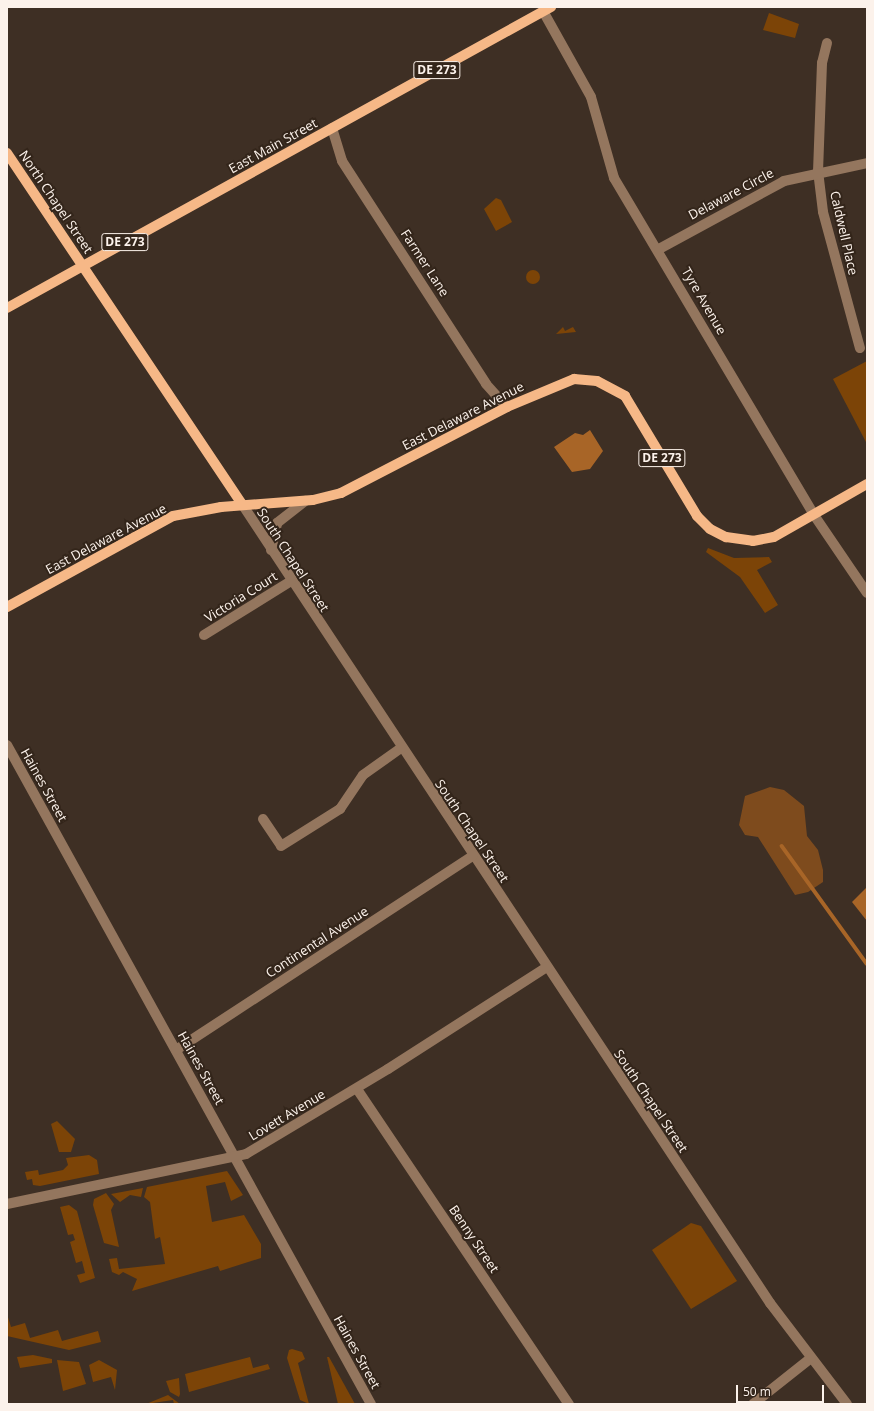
<!DOCTYPE html>
<html>
<head>
<meta charset="utf-8">
<style>
  body { margin:0 }
  #map { position:relative; width:874px; height:1411px; overflow:hidden; background:#3e2f24; font-family:"Open Sans",sans-serif }
  div>[style] { position:absolute }
  .green>* { inset:0; background:#7c4407 }
  .round { border-radius:50% }
  .forest>* { inset:0; background:#7e4b1d }
  .water>* { inset:0; background:#a86527 }
  .stream>* { height:3.5px; margin:-1.75px; padding:0 1.75px; transform-origin:1.75px; border-radius:1.75px; background:#a86527 }
  .minor>* { height:10px; margin:-5px; padding:0 5px; transform-origin:5px; border-radius:5px; background:#94765e }
  .major>* { height:10px; margin:-5px; padding:0 5px; transform-origin:5px; border-radius:5px; background:#f6b887 }
  span { translate:-50% -50%; white-space:nowrap; text-align:center; line-height:1.15; -webkit-text-stroke:4px #33251a; paint-order:stroke }
  .shield-label span { padding:1px 3px; background:#33251a; border:1px solid; border-radius:3px; -webkit-text-stroke-width:0 }
  .shield-label { font-size:12px; color:#fcf2eb; font-weight:700 }
  .street-label { font-size:13px; color:#fcf2eb }
  .frame { position:absolute; inset:0; border:8px solid #fcf2eb; pointer-events:none }
  .scale { position:absolute; left:736px; top:1385px; width:88px; height:18px; box-sizing:border-box; border:2px solid #fcf2eb; border-top:0; padding-left:5px; font-size:12px; line-height:14px; white-space:nowrap; color:#fcf2eb; -webkit-text-stroke:3px #33251a; paint-order:stroke }
</style>
</head>
<body>
<div id="map">
  <div class="green">
    <i style="clip-path:polygon(769px 13px,799px 24px,795px 38px,763px 30px)"></i>
    <i style="clip-path:polygon(496px 198px,501px 200px,512px 222px,496px 231px,484px 209px)"></i>
    <i class="round" style="left:526px;top:270px;width:14px;height:14px"></i>
    <i style="clip-path:polygon(563px 327px,565px 331px,573px 327px,576px 332px,556px 334px)"></i>
    <i style="clip-path:polygon(867px 361px,867px 444px,833px 379px)"></i>
    <i style="clip-path:polygon(708px 548px,734px 558px,769px 557px,772px 562px,757px 570px,778px 605px,765px 613px,740px 577px,706px 552px)"></i>
    <i style="clip-path:polygon(57px 1121px,75px 1139px,71px 1152px,59px 1152px,51px 1124px)"></i>
    <i style="clip-path:polygon(89px 1155px,97px 1160px,99px 1174px,40px 1186px,33px 1185px,32px 1179px,27px 1180px,25px 1172px,38px 1170px,39px 1175px,63px 1170px,68px 1165px,66px 1158px)"></i>
    <i style="clip-path:polygon(227px 1171px,243px 1195px,231px 1201px,225px 1182px,206px 1186px,212px 1222px,244px 1215px,261px 1244px,261px 1258px,220px 1271px,218px 1266px,132px 1291px,137px 1279px,123px 1272px,119px 1275px,112px 1272px,109px 1259px,117px 1258px,119px 1269px,165px 1264px,160px 1237px,155px 1239px,150px 1202px,144px 1197px,147px 1187px)"></i>
    <i style="clip-path:polygon(143px 1188px,141px 1197px,130px 1195px,120px 1202px,111px 1194px)"></i>
    <i style="clip-path:polygon(106px 1193px,114px 1204px,111px 1210px,119px 1247px,104px 1243px,93px 1205px,94px 1199px)"></i>
    <i style="clip-path:polygon(69px 1205px,77px 1211px,95px 1278px,80px 1283px,77px 1275px,85px 1273px,82px 1261px,76px 1263px,70px 1242px,75px 1240px,73px 1234px,68px 1235px,60px 1207px)"></i>
    <i style="clip-path:polygon(691px 1223px,701px 1226px,737px 1281px,691px 1309px,652px 1250px)"></i>
    <i style="clip-path:polygon(7px 1314px,11px 1327px,25px 1323px,30px 1338px,58px 1330px,62px 1341px,98px 1331px,101px 1342px,69px 1350px,7px 1336px)"></i>
    <i style="clip-path:polygon(292px 1349px,302px 1352px,305px 1359px,298px 1363px,309px 1404px,300px 1400px,287px 1358px,289px 1350px)"></i>
    <i style="clip-path:polygon(33px 1355px,52px 1359px,52px 1363px,20px 1368px,17px 1357px)"></i>
    <i style="clip-path:polygon(250px 1357px,253px 1368px,268px 1364px,270px 1369px,189px 1392px,185px 1374px)"></i>
    <i style="clip-path:polygon(327px 1357px,329px 1357px,355px 1404px,338px 1404px)"></i>
    <i style="clip-path:polygon(57px 1360px,79px 1362px,86px 1384px,63px 1391px)"></i>
    <i style="clip-path:polygon(99px 1360px,117px 1370px,115px 1390px,111px 1377px,93px 1382px,89px 1365px)"></i>
    <i style="clip-path:polygon(179px 1378px,180px 1394px,179px 1397px,170px 1392px,166px 1381px)"></i>
    <i style="clip-path:polygon(168px 1395px,180px 1404px,174px 1404px,173px 1400px,146px 1404px)"></i>
  </div>
  <div class="forest">
    <i style="clip-path:polygon(770px 787px,784px 790px,804px 806px,807px 836px,818px 850px,823px 870px,823px 882px,808px 892px,795px 895px,758px 837px,745px 835px,739px 825px,745px 796px)"></i>
  </div>
  <div class="water">
    <i style="clip-path:polygon(590px 430px,603px 451px,590px 469px,572px 472px,554px 447px,575px 433px,583px 435px)"></i>
    <i style="clip-path:polygon(867px 887px,867px 921px,852px 902px)"></i>
  </div>
  <div class="stream">
    <i style="left:782px;top:846px;width:145px;rotate:54.2deg"></i>
  </div>
  <div class="minor">
    <i style="left:543px;top:11px;width:98px;rotate:60.8deg"></i>
    <i style="left:591px;top:97px;width:84px;rotate:74.1deg"></i>
    <i style="left:614px;top:178px;width:392px;rotate:59.3deg"></i>
    <i style="left:814px;top:515px;width:94px;rotate:55.8deg"></i>
    <i style="left:827px;top:43px;width:21px;rotate:104deg"></i>
    <i style="left:822px;top:63px;width:108px;rotate:92.1deg"></i>
    <i style="left:818px;top:171px;width:41px;rotate:83deg"></i>
    <i style="left:823px;top:212px;width:141px;rotate:74.8deg"></i>
    <i style="left:332px;top:128px;width:34px;rotate:73deg"></i>
    <i style="left:342px;top:161px;width:265px;rotate:57.1deg"></i>
    <i style="left:486px;top:384px;width:31px;rotate:48deg"></i>
    <i style="left:659px;top:249px;width:142px;rotate:-28.5deg"></i>
    <i style="left:784px;top:181px;width:85px;rotate:-12.2deg"></i>
    <i style="left:242px;top:504px;width:958px;rotate:56.54deg"></i>
    <i style="left:770px;top:1303px;width:127px;rotate:52.7deg"></i>
    <i style="left:271px;top:550px;width:28px;rotate:-77deg"></i>
    <i style="left:277px;top:523px;width:36px;rotate:-38deg"></i>
    <i style="left:204px;top:635px;width:102px;rotate:-31.8deg"></i>
    <i style="left:7px;top:745px;width:753px;rotate:61.09deg"></i>
    <i style="left:263px;top:819px;width:32px;rotate:56deg"></i>
    <i style="left:281px;top:846px;width:70px;rotate:-32.1deg"></i>
    <i style="left:340px;top:809px;width:41px;rotate:-55.9deg"></i>
    <i style="left:363px;top:775px;width:47px;rotate:-35.4deg"></i>
    <i style="left:176px;top:1050px;width:355px;rotate:-33.2deg"></i>
    <i style="left:357px;top:1089px;width:380px;rotate:56.1deg"></i>
    <i style="left:7px;top:1204px;width:244px;rotate:-11.8deg"></i>
    <i style="left:246px;top:1154px;width:165px;rotate:-30.9deg"></i>
    <i style="left:388px;top:1069px;width:189px;rotate:-32.7deg"></i>
    <i style="left:753px;top:1404px;width:74px;rotate:-38.4deg"></i>
  </div>
  <div class="major">
    <i style="left:7px;top:153px;width:422px;rotate:56.2deg"></i>
    <i style="left:7px;top:308px;width:622px;rotate:-28.96deg"></i>
    <i style="left:7px;top:607px;width:189px;rotate:-28.7deg"></i>
    <i style="left:173px;top:516px;width:49px;rotate:-10.6deg"></i>
    <i style="left:221px;top:507px;width:92px;rotate:-4.4deg"></i>
    <i style="left:313px;top:500px;width:29px;rotate:-14deg"></i>
    <i style="left:341px;top:493px;width:187px;rotate:-27.4deg"></i>
    <i style="left:507px;top:407px;width:73px;rotate:-22.7deg"></i>
    <i style="left:574px;top:379px;width:23px;rotate:5deg"></i>
    <i style="left:597px;top:381px;width:32px;rotate:28deg"></i>
    <i style="left:625px;top:396px;width:140px;rotate:59deg"></i>
    <i style="left:697px;top:516px;width:18px;rotate:45deg"></i>
    <i style="left:710px;top:529px;width:18px;rotate:27deg"></i>
    <i style="left:726px;top:537px;width:27px;rotate:8deg"></i>
    <i style="left:753px;top:541px;width:21px;rotate:-11deg"></i>
    <i style="left:774px;top:537px;width:107px;rotate:-29.7deg"></i>
  </div>
  <div class="shield-label">
    <span style="left:437px;top:70px">DE 273</span>
    <span style="left:125px;top:242px">DE 273</span>
    <span style="left:662px;top:458px">DE 273</span>
  </div>
  <div class="street-label">
    <span style="left:273px;top:146px;rotate:-29deg">East Main Street</span>
    <span style="left:731px;top:194px;rotate:-28deg">Delaware Circle</span>
    <span style="left:56px;top:202px;rotate:56deg">North Chapel Street</span>
    <span style="left:844px;top:233px;rotate:77deg">Caldwell Place</span>
    <span style="left:425px;top:263px;rotate:57deg">Farmer Lane</span>
    <span style="left:704px;top:301px;rotate:60deg">Tyre Avenue</span>
    <span style="left:463px;top:416px;rotate:-27deg">East Delaware Avenue</span>
    <span style="left:106px;top:539px;rotate:-28deg">East Delaware Avenue</span>
    <span style="left:293px;top:560px;rotate:57deg">South Chapel Street</span>
    <span style="left:241px;top:597px;rotate:-32deg">Victoria Court</span>
    <span style="left:44px;top:785px;rotate:61deg">Haines Street</span>
    <span style="left:472px;top:831px;rotate:56deg">South Chapel Street</span>
    <span style="left:317px;top:942px;rotate:-33deg">Continental Avenue</span>
    <span style="left:201px;top:1068px;rotate:61deg">Haines Street</span>
    <span style="left:651px;top:1101px;rotate:56deg">South Chapel Street</span>
    <span style="left:287px;top:1115px;rotate:-31deg">Lovett Avenue</span>
    <span style="left:474px;top:1239px;rotate:56deg">Benny Street</span>
    <span style="left:357px;top:1352px;rotate:61deg">Haines Street</span>
  </div>
  <div class="frame"></div>
  <div class="scale">50 m</div>
</div>
</body>
</html>
